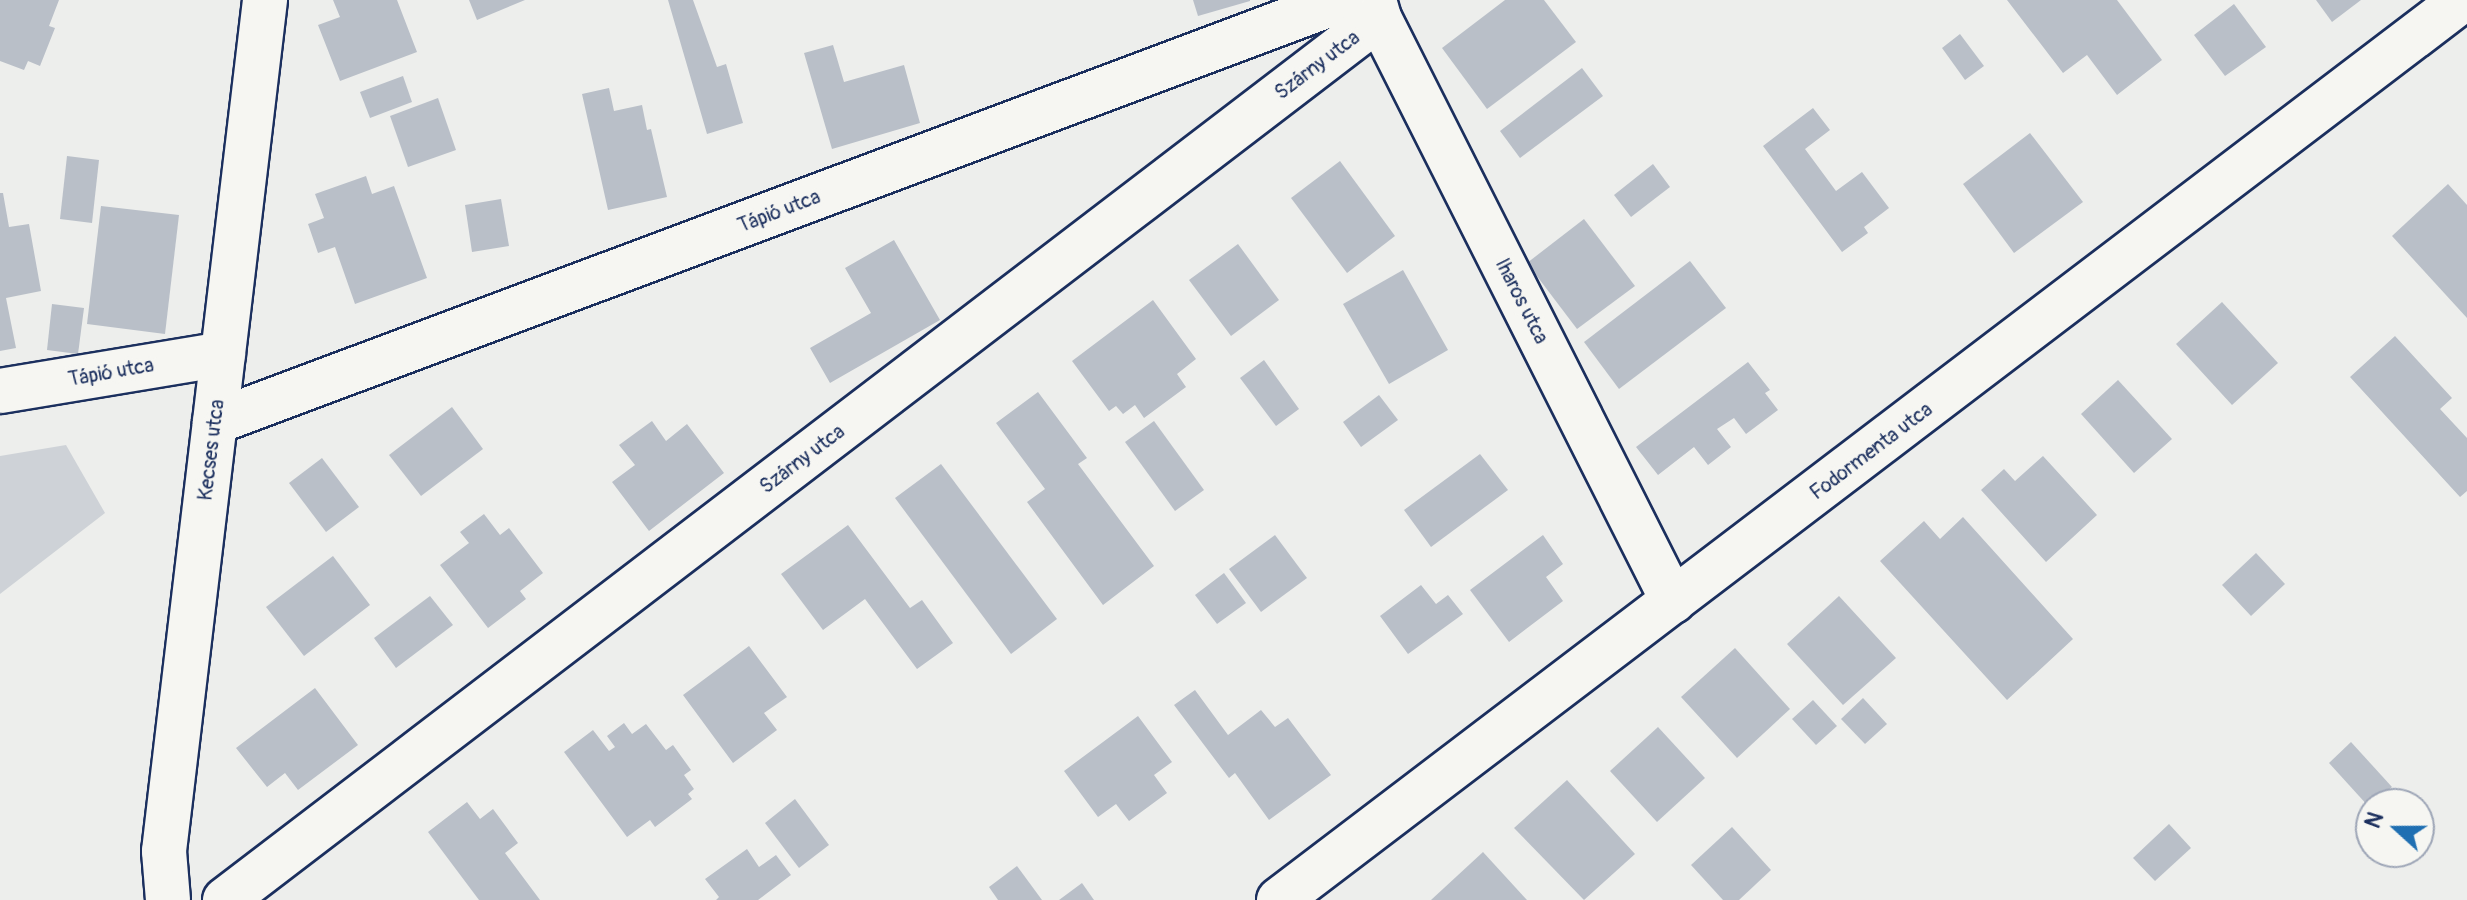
<!DOCTYPE html>
<html>
<head>
<meta charset="utf-8">
<style>
  body { margin:0 }
  #map { position:relative; width:2467px; height:900px; overflow:hidden; background:#edeeec; font-family:Pangolin,sans-serif }
  div>[style] { position:absolute }
  .green>* { inset:0; background:#ced2d7 }
  .building>* { inset:0; background:#b9bfc8 }
  .roads { filter:drop-shadow(2px 0 #1b2f5e) drop-shadow(-2px 0 #1b2f5e) drop-shadow(0 2px #1b2f5e) drop-shadow(0 -2px #1b2f5e) }
  .minor>* { height:44px; margin:-22px; padding:0 22px; transform-origin:22px; border-radius:22px; background:#f6f6f2 }
  span { translate:-50% -50%; white-space:nowrap; text-align:center; line-height:1.15; -webkit-text-stroke:7px #f6f6f2; paint-order:stroke }
  .street-label { font-size:20px; color:#1b2f5e }
  .north { position:absolute; left:2355px; top:788px; width:80px; height:80px; box-sizing:border-box; background:#f6f6f2; border:2px solid #9ea6b7; border-radius:50%; rotate:291deg; font-size:22px; font-weight:700; line-height:32px; text-align:center; color:#1b2f5e }
  .north::after { content:''; display:block; margin:auto; width:28px; height:36px; background:#1f6fb2; clip-path:polygon(50% 0,100% 100%,50% 72%,0 100%) }
</style>
</head>
<body>
<div id="map">
  <div class="green">
    <i style="clip-path:polygon(66px 445px,105px 513px,0 594px,0 456px)"></i>
  </div>
  <div class="building">
    <i style="clip-path:polygon(0 0,59px 0,49px 26px,55px 28px,40px 66px,28px 61px,24px 70px,0 61px)"></i>
    <i style="clip-path:polygon(333px 0,397px 0,417px 52px,340px 81px,318px 25px,340px 17px)"></i>
    <i style="clip-path:polygon(469px 0,525px 0,477px 20px)"></i>
    <i style="clip-path:polygon(668px 0,693px 0,717px 67px,726px 64px,743px 123px,707px 134px)"></i>
    <i style="clip-path:polygon(1193px 0,1250px 0,1250px 1px,1198px 16px)"></i>
    <i style="clip-path:polygon(1505px 0,1544px 0,1576px 42px,1487px 109px,1442px 48px)"></i>
    <i style="clip-path:polygon(2007px 0,2117px 0,2162px 60px,2117px 95px,2087px 55px,2063px 73px)"></i>
    <i style="clip-path:polygon(2316px 0,2361px 0,2332px 22px)"></i>
    <i style="clip-path:polygon(2234px 4px,2266px 47px,2225px 76px,2194px 35px)"></i>
    <i style="clip-path:polygon(1960px 34px,1984px 66px,1965px 80px,1942px 48px)"></i>
    <i style="clip-path:polygon(833px 45px,844px 82px,904px 65px,920px 123px,832px 149px,804px 53px)"></i>
    <i style="clip-path:polygon(1582px 68px,1603px 96px,1520px 158px,1500px 131px)"></i>
    <i style="clip-path:polygon(403px 76px,412px 102px,370px 118px,360px 92px)"></i>
    <i style="clip-path:polygon(609px 88px,614px 111px,642px 105px,647px 130px,651px 129px,667px 197px,608px 210px,582px 94px)"></i>
    <i style="clip-path:polygon(438px 98px,456px 150px,408px 167px,390px 116px)"></i>
    <i style="clip-path:polygon(1813px 108px,1830px 130px,1805px 149px,1836px 191px,1862px 172px,1889px 208px,1864px 227px,1868px 233px,1842px 252px,1763px 146px)"></i>
    <i style="clip-path:polygon(2030px 133px,2083px 202px,2014px 253px,1963px 184px)"></i>
    <i style="clip-path:polygon(67px 156px,99px 160px,92px 223px,60px 219px)"></i>
    <i style="clip-path:polygon(1340px 161px,1395px 236px,1347px 273px,1291px 198px)"></i>
    <i style="clip-path:polygon(1653px 164px,1670px 187px,1631px 217px,1614px 195px)"></i>
    <i style="clip-path:polygon(366px 176px,372px 194px,394px 186px,427px 278px,355px 304px,335px 247px,318px 253px,308px 224px,324px 218px,315px 194px)"></i>
    <i style="clip-path:polygon(2448px 184px,2467px 205px,2467px 318px,2392px 236px)"></i>
    <i style="clip-path:polygon(0 193px,3px 193px,9px 227px,29px 224px,41px 291px,6px 298px,16px 348px,0 351px)"></i>
    <i style="clip-path:polygon(501px 199px,509px 246px,472px 252px,465px 205px)"></i>
    <i style="clip-path:polygon(101px 206px,179px 215px,165px 334px,87px 324px)"></i>
    <i style="clip-path:polygon(1584px 219px,1635px 286px,1577px 329px,1527px 263px)"></i>
    <i style="clip-path:polygon(894px 240px,940px 320px,830px 383px,810px 348px,871px 313px,845px 268px)"></i>
    <i style="clip-path:polygon(1238px 244px,1279px 300px,1231px 336px,1189px 280px)"></i>
    <i style="clip-path:polygon(1690px 261px,1726px 308px,1619px 389px,1584px 342px)"></i>
    <i style="clip-path:polygon(1403px 270px,1448px 350px,1389px 384px,1343px 304px)"></i>
    <i style="clip-path:polygon(1153px 300px,1196px 359px,1177px 374px,1186px 387px,1144px 418px,1135px 405px,1123px 414px,1116px 406px,1109px 411px,1072px 361px)"></i>
    <i style="clip-path:polygon(2222px 302px,2278px 363px,2232px 405px,2176px 344px)"></i>
    <i style="clip-path:polygon(52px 304px,84px 308px,78px 354px,47px 350px)"></i>
    <i style="clip-path:polygon(2395px 336px,2452px 398px,2440px 409px,2467px 438px,2467px 491px,2460px 497px,2350px 377px)"></i>
    <i style="clip-path:polygon(1264px 360px,1299px 409px,1276px 426px,1240px 378px)"></i>
    <i style="clip-path:polygon(1748px 362px,1770px 390px,1765px 393px,1778px 410px,1746px 434px,1734px 418px,1717px 429px,1731px 447px,1708px 465px,1694px 447px,1658px 475px,1636px 447px)"></i>
    <i style="clip-path:polygon(2118px 380px,2172px 439px,2134px 473px,2081px 414px)"></i>
    <i style="clip-path:polygon(1038px 392px,1087px 458px,1078px 464px,1154px 566px,1103px 605px,1027px 502px,1045px 489px,996px 423px)"></i>
    <i style="clip-path:polygon(1379px 395px,1398px 420px,1361px 447px,1343px 422px)"></i>
    <i style="clip-path:polygon(452px 407px,483px 449px,421px 496px,389px 455px)"></i>
    <i style="clip-path:polygon(652px 421px,666px 441px,687px 424px,724px 473px,649px 531px,612px 482px,635px 465px,619px 445px)"></i>
    <i style="clip-path:polygon(1154px 421px,1204px 490px,1175px 511px,1125px 442px)"></i>
    <i style="clip-path:polygon(1480px 454px,1508px 490px,1431px 547px,1404px 510px)"></i>
    <i style="clip-path:polygon(2043px 456px,2097px 515px,2046px 562px,1981px 490px,2004px 469px,2015px 481px)"></i>
    <i style="clip-path:polygon(322px 458px,359px 507px,326px 532px,289px 483px)"></i>
    <i style="clip-path:polygon(941px 464px,1057px 619px,1011px 654px,895px 498px)"></i>
    <i style="clip-path:polygon(484px 514px,500px 535px,509px 528px,543px 573px,520px 591px,526px 599px,488px 628px,440px 565px,469px 543px,460px 532px)"></i>
    <i style="clip-path:polygon(1963px 517px,2073px 639px,2007px 700px,1880px 561px,1924px 521px,1940px 539px)"></i>
    <i style="clip-path:polygon(848px 525px,910px 608px,922px 600px,953px 643px,917px 669px,865px 599px,823px 630px,781px 574px)"></i>
    <i style="clip-path:polygon(1275px 535px,1307px 578px,1261px 612px,1229px 569px)"></i>
    <i style="clip-path:polygon(1543px 535px,1563px 564px,1546px 577px,1563px 601px,1509px 642px,1470px 590px)"></i>
    <i style="clip-path:polygon(2256px 553px,2285px 584px,2251px 616px,2222px 585px)"></i>
    <i style="clip-path:polygon(333px 556px,370px 605px,304px 656px,266px 607px)"></i>
    <i style="clip-path:polygon(1224px 573px,1246px 603px,1217px 624px,1195px 595px)"></i>
    <i style="clip-path:polygon(1421px 585px,1436px 604px,1448px 595px,1463px 614px,1408px 654px,1380px 616px)"></i>
    <i style="clip-path:polygon(430px 596px,453px 625px,396px 668px,374px 638px)"></i>
    <i style="clip-path:polygon(1839px 596px,1896px 658px,1843px 705px,1787px 644px)"></i>
    <i style="clip-path:polygon(749px 646px,787px 697px,764px 713px,777px 730px,733px 763px,683px 695px)"></i>
    <i style="clip-path:polygon(1735px 648px,1790px 709px,1737px 758px,1681px 697px)"></i>
    <i style="clip-path:polygon(315px 688px,358px 745px,298px 790px,285px 773px,267px 787px,236px 748px)"></i>
    <i style="clip-path:polygon(1195px 690px,1228px 735px,1261px 710px,1275px 727px,1288px 718px,1331px 775px,1269px 820px,1235px 773px,1229px 778px,1174px 705px)"></i>
    <i style="clip-path:polygon(1863px 698px,1887px 724px,1865px 744px,1841px 719px)"></i>
    <i style="clip-path:polygon(1813px 700px,1837px 726px,1816px 745px,1792px 719px)"></i>
    <i style="clip-path:polygon(1138px 716px,1172px 762px,1154px 775px,1167px 793px,1129px 821px,1116px 804px,1098px 817px,1064px 771px)"></i>
    <i style="clip-path:polygon(624px 723px,632px 734px,646px 724px,666px 750px,673px 745px,691px 770px,684px 775px,694px 789px,688px 794px,692px 799px,655px 827px,650px 820px,627px 837px,564px 752px,593px 730px,609px 751px,615px 747px,607px 736px)"></i>
    <i style="clip-path:polygon(1658px 727px,1705px 778px,1657px 822px,1610px 771px)"></i>
    <i style="clip-path:polygon(2351px 742px,2392px 787px,2369px 807px,2329px 763px)"></i>
    <i style="clip-path:polygon(1567px 780px,1635px 854px,1584px 900px,1514px 828px)"></i>
    <i style="clip-path:polygon(795px 799px,829px 845px,799px 868px,765px 823px)"></i>
    <i style="clip-path:polygon(467px 802px,480px 819px,493px 809px,518px 843px,505px 853px,540px 900px,479px 900px,428px 832px)"></i>
    <i style="clip-path:polygon(2169px 824px,2191px 848px,2155px 881px,2133px 858px)"></i>
    <i style="clip-path:polygon(1732px 827px,1771px 870px,1739px 900px,1723px 900px,1691px 865px)"></i>
    <i style="clip-path:polygon(747px 849px,759px 867px,776px 855px,791px 875px,758px 900px,716px 900px,719px 897px,705px 879px)"></i>
    <i style="clip-path:polygon(1483px 852px,1527px 900px,1431px 900px)"></i>
    <i style="clip-path:polygon(1017px 866px,1042px 900px,998px 900px,989px 887px)"></i>
    <i style="clip-path:polygon(1082px 883px,1094px 900px,1059px 900px)"></i>
  </div>
  <div class="roads">
    <div class="minor">
      <i style="left:1374px;top:0;width:19px;rotate:74deg"></i>
      <i style="left:1379px;top:18px;width:653px;rotate:63.24deg"></i>
      <i style="left:0;top:391px;width:226px;rotate:-9.4deg"></i>
      <i style="left:215px;top:422px;width:1203px;rotate:-20.53deg"></i>
      <i style="left:168px;top:900px;width:49px;rotate:-94.7deg"></i>
      <i style="left:164px;top:851px;width:857px;rotate:-83.23deg"></i>
      <i style="left:225px;top:900px;width:1452px;rotate:-37.39deg"></i>
      <i style="left:1279px;top:900px;width:1486px;rotate:-37.26deg"></i>
    </div>
  </div>
  <div class="street-label">
    <span style="left:1317px;top:65px;rotate:-37deg">Szárny utca</span>
    <span style="left:779px;top:211px;rotate:-21deg">Tápió utca</span>
    <span style="left:1522px;top:301px;rotate:63deg">Iharos utca</span>
    <span style="left:111px;top:372px;rotate:-10deg">Tápió utca</span>
    <span style="left:211px;top:450px;rotate:-83deg">Kecses utca</span>
    <span style="left:1871px;top:451px;rotate:-37deg">Fodormenta utca</span>
    <span style="left:802px;top:459px;rotate:-37deg">Szárny utca</span>
  </div>
  <div class="north">N</div>
</div>
</body>
</html>
